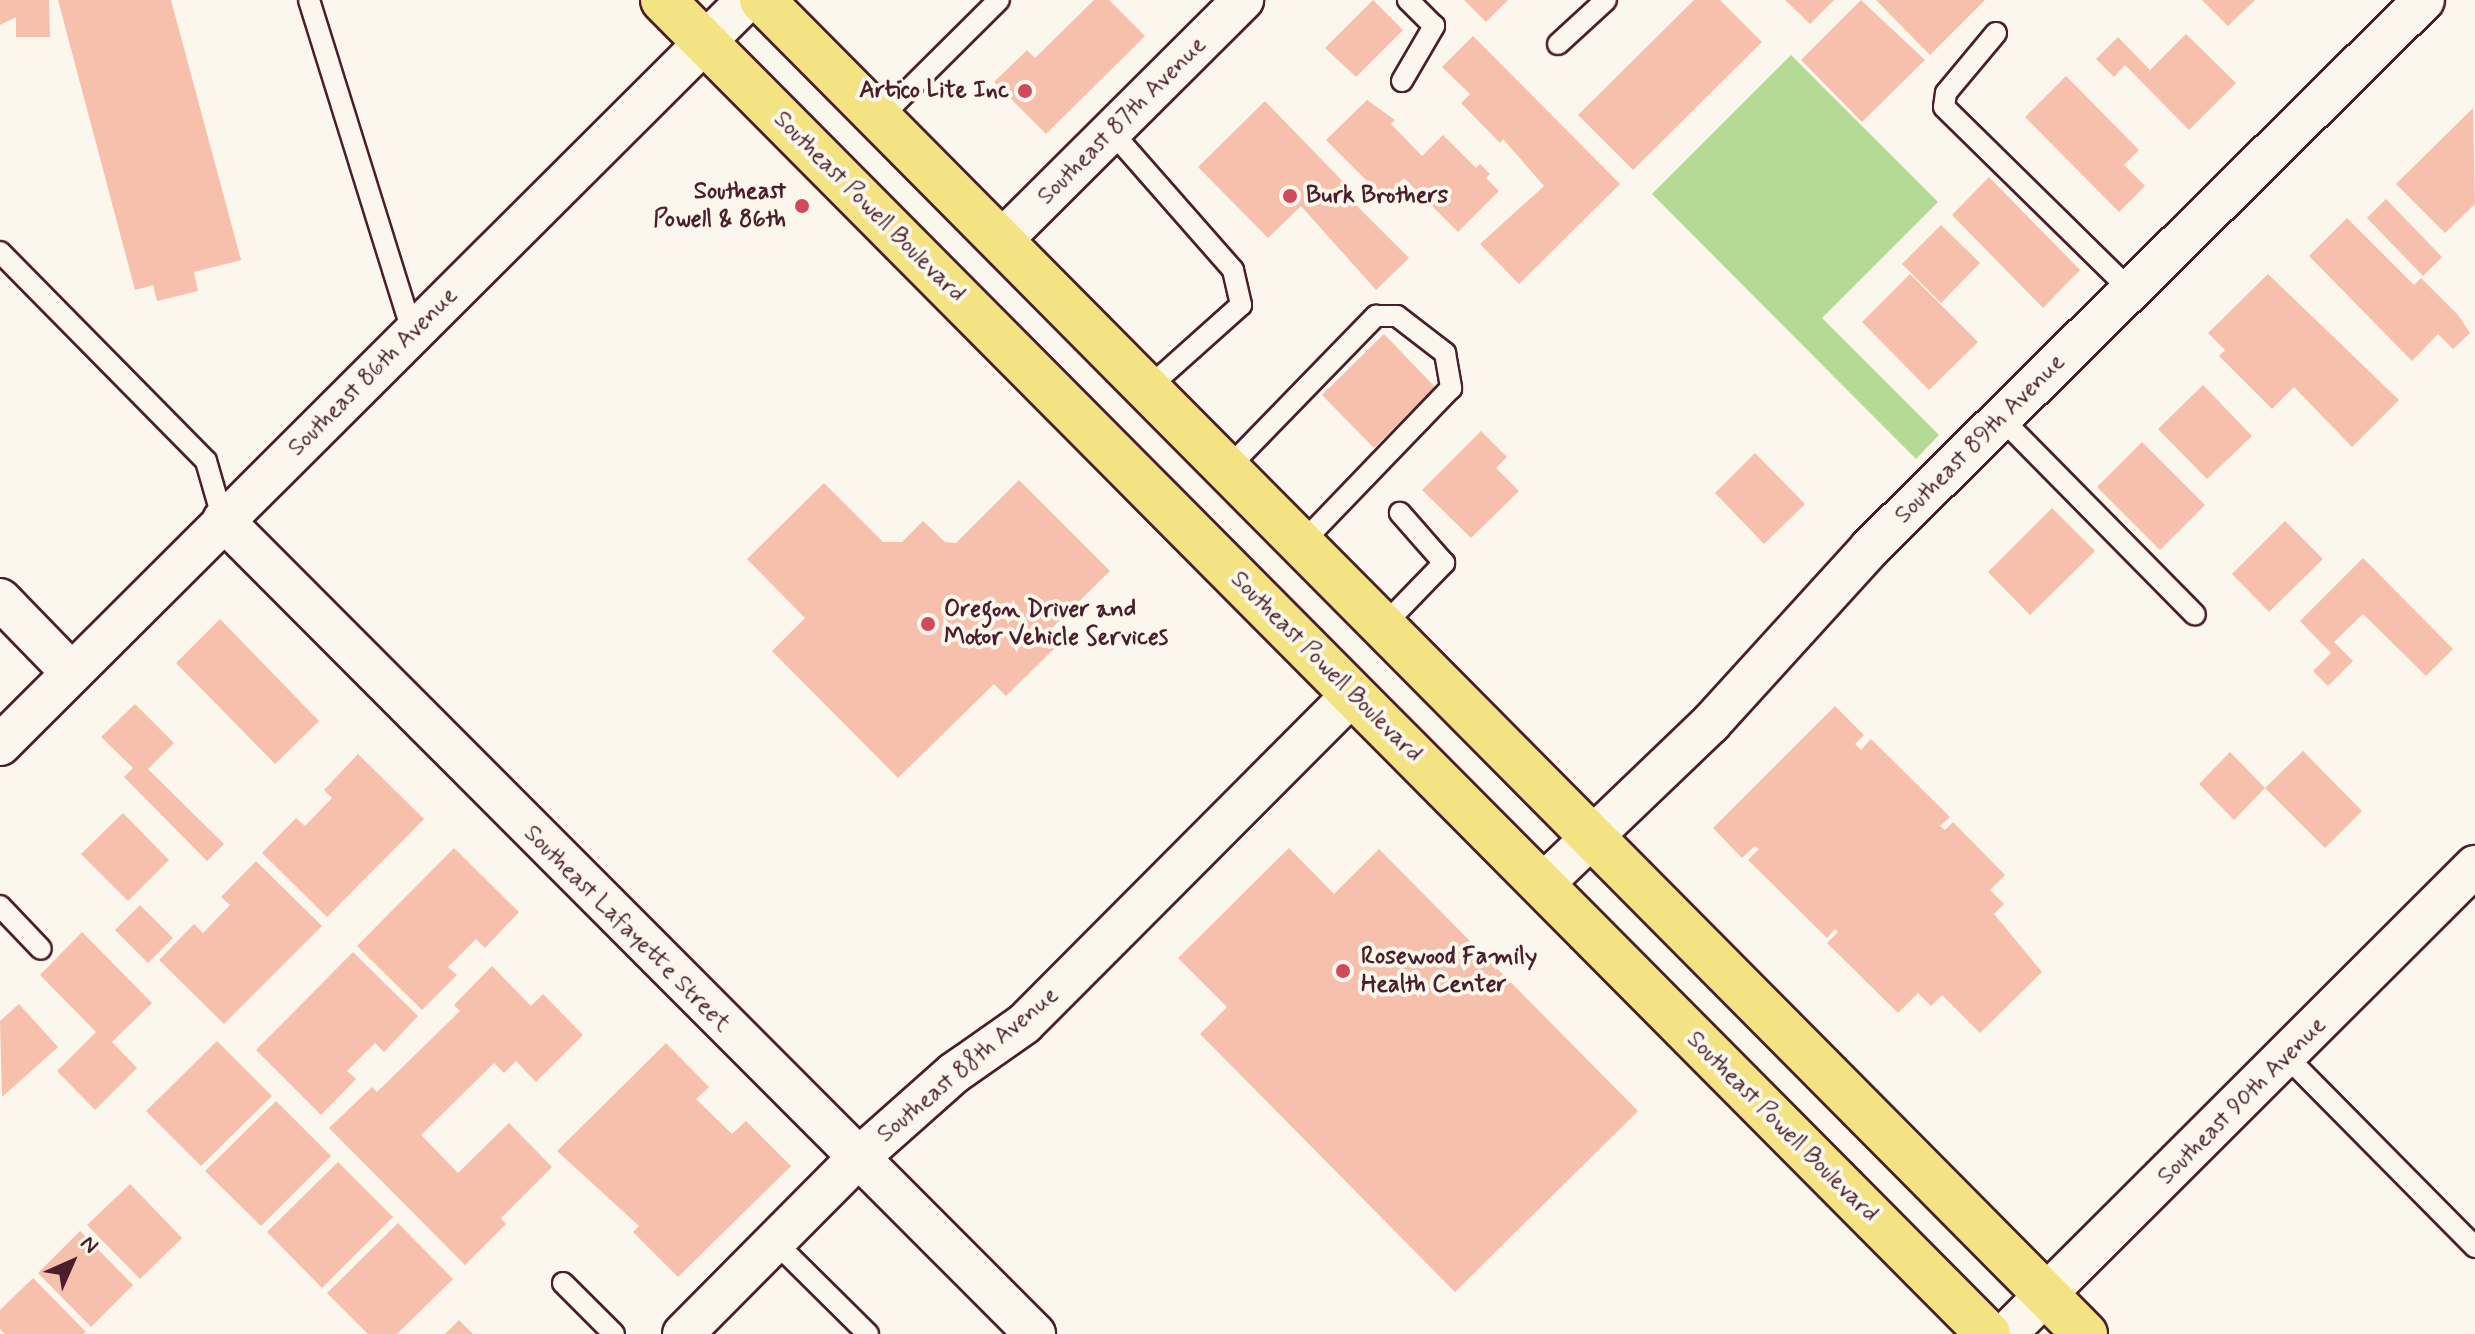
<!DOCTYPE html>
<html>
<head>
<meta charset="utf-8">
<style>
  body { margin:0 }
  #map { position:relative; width:2475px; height:1334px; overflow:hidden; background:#fbf7ec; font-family:Mynerve,sans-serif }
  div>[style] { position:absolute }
  .green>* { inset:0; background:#b4da95 }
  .building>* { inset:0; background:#f7c0ac }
  .roads { filter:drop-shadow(2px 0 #4a1f2b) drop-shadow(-2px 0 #4a1f2b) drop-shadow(0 2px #4a1f2b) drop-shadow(0 -2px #4a1f2b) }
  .service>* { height:20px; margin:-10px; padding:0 10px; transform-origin:10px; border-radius:10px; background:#fbf7ec }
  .minor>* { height:40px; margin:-20px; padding:0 20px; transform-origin:20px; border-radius:20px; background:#fbf7ec }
  .primary>* { height:44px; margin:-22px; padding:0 22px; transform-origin:22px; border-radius:22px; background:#f4e382 }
  .dots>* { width:22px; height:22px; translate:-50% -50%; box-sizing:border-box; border:4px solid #fbf7ec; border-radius:50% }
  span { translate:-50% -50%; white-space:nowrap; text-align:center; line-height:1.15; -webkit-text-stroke:8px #fbf7ec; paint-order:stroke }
  .poi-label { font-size:24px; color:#4a1f2b; font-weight:700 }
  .right { translate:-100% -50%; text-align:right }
  .left { translate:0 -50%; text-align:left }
  .street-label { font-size:24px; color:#4a1f2b }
  .north { position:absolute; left:32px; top:1222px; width:80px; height:80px; -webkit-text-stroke:6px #fbf7ec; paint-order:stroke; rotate:45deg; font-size:22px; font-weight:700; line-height:32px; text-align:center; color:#4a1f2b }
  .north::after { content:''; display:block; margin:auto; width:28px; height:36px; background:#4a1f2b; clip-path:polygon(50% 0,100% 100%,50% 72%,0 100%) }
</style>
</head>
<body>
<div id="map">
  <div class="green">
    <i style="clip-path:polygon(1791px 55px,1938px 202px,1822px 318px,1939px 435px,1916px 459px,1652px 194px)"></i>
  </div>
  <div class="building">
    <i style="clip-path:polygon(0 0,49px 0,50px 37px,16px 37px,16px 17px,0 25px)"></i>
    <i style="clip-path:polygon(58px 0,171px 0,241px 260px,194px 272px,198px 291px,157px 301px,153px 285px,135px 290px)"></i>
    <i style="clip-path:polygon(1094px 0,1109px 0,1145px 36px,1046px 134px,994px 82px,1027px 50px,1035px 58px)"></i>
    <i style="clip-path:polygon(1373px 0,1403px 30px,1356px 77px,1325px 48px)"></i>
    <i style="clip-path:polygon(1464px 0,1508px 0,1486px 22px)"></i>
    <i style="clip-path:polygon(1694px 0,1720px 0,1762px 42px,1633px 170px,1578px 115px)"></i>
    <i style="clip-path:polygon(1785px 0,1834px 0,1810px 24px)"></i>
    <i style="clip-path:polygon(1861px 0,1925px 60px,1862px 122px,1801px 60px)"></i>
    <i style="clip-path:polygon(1876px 0,1985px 0,1930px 55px)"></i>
    <i style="clip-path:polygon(2202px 0,2255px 0,2228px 26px)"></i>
    <i style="clip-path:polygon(2186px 34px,2236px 83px,2189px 130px,2125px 65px,2114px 77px,2096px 59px,2118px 37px,2150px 70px)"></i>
    <i style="clip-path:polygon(1473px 36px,1620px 184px,1519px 284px,1480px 244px,1544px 186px,1503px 139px,1500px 143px,1461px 103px,1470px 94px,1442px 67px)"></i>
    <i style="clip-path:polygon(2066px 76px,2139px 150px,2124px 165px,2145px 186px,2119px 212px,2025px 117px)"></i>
    <i style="clip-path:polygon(1367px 100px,1395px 120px,1391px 124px,1422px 156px,1443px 135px,1476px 168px,1480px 164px,1490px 174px,1486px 178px,1499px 191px,1458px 232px,1404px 178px,1384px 198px,1326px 140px)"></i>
    <i style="clip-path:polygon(1265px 101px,1355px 194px,1350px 199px,1409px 258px,1376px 290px,1301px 206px,1268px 238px,1198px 167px)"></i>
    <i style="clip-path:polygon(2473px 108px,2475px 204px,2445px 233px,2396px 184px)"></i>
    <i style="clip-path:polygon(1989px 177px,2080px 270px,2043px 308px,1952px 215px)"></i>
    <i style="clip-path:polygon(2386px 199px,2442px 257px,2423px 276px,2367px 218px)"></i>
    <i style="clip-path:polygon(2347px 218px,2414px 285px,2421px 278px,2458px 315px,2470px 333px,2453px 349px,2438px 334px,2412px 361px,2309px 256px)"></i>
    <i style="clip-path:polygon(1941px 225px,1980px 263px,1941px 303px,1902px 264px)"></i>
    <i style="clip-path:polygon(1910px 274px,1978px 342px,1929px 390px,1862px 322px)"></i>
    <i style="clip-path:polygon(2268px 274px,2399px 400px,2352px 447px,2294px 387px,2272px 409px,2219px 356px,2225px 350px,2208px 333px)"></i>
    <i style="clip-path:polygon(1384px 334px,1435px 387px,1374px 448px,1322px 395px)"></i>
    <i style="clip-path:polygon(2203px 385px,2252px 436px,2207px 479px,2158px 429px)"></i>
    <i style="clip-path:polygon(1481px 431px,1507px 457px,1496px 468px,1519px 491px,1471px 538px,1422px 490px)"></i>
    <i style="clip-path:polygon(2142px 442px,2205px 505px,2160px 550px,2097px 487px)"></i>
    <i style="clip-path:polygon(1755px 453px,1805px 504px,1764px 544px,1715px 493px)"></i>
    <i style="clip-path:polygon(1019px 480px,1110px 571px,1050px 630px,1061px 642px,1006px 696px,994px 684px,898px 778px,772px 651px,805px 618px,747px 559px,824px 483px,883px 542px,902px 542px,923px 521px,945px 542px,956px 543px)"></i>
    <i style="clip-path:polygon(2052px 508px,2095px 551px,2030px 615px,1988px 572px)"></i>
    <i style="clip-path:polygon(2285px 521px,2323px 559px,2269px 612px,2232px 574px)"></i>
    <i style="clip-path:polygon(2363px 558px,2453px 649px,2426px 676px,2363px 614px,2334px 642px,2353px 661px,2328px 686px,2313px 671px,2331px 653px,2300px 621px)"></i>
    <i style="clip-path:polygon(220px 619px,319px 721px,275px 764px,176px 663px)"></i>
    <i style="clip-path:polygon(135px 704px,174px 743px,148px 769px,224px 844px,207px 861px,124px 777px,133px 768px,101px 737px)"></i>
    <i style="clip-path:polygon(1835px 706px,1864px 735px,1855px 744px,1861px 750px,1871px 739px,1950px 817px,1940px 826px,1945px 830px,1953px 822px,2005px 875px,1990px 890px,2004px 904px,1994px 914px,2042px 972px,1980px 1033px,1942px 995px,1931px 1006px,1918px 993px,1898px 1013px,1827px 943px,1838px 932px,1835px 929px,1827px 938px,1748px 860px,1759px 849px,1755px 846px,1742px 858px,1713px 828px)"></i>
    <i style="clip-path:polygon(2303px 751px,2362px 811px,2325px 848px,2265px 788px)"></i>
    <i style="clip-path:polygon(2230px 752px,2265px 788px,2234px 820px,2199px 784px)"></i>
    <i style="clip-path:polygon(358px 754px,424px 819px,327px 917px,262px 853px,296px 818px,305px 826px,332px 798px,324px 790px)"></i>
    <i style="clip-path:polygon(123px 813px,169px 860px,128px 901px,81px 854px)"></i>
    <i style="clip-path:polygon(454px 848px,519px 912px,485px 948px,476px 939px,448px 967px,457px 975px,422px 1010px,357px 946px)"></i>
    <i style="clip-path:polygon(1289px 848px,1334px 894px,1379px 849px,1638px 1111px,1455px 1292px,1200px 1034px,1227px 1007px,1178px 958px)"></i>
    <i style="clip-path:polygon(256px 861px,322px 926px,224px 1024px,159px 960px,194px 924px,203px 933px,230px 905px,221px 897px)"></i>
    <i style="clip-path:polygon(140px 905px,173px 938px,148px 963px,115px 930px)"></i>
    <i style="clip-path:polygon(82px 932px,152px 1003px,112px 1042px,137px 1068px,95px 1110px,57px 1071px,96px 1032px,40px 975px)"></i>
    <i style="clip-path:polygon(353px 952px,418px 1016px,384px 1052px,375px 1043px,347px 1071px,356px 1079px,321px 1115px,256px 1050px)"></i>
    <i style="clip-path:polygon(492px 966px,531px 1006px,543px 994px,583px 1035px,536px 1082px,516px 1061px,504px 1073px,494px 1063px,421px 1135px,458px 1173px,509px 1123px,552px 1167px,501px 1218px,506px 1224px,465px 1265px,329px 1128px,372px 1087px,377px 1092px,460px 1011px,454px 1005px)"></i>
    <i style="clip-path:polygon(19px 1004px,58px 1047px,2px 1097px,0 1021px)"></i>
    <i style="clip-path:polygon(217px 1041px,272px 1096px,201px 1166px,146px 1111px)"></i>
    <i style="clip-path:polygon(666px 1043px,709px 1087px,696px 1099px,732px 1134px,746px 1121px,791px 1166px,678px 1277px,633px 1232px,639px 1226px,557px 1151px)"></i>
    <i style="clip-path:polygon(276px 1101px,331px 1156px,261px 1226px,205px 1171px)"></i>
    <i style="clip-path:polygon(338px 1162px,393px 1217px,322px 1288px,267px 1232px)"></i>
    <i style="clip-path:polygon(130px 1184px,182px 1238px,140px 1279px,87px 1225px)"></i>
    <i style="clip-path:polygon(398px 1223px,453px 1279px,397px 1334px,368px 1334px,327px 1293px)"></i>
    <i style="clip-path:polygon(80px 1231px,133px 1285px,91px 1327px,38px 1273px)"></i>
    <i style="clip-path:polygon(33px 1278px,86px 1332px,83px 1334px,5px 1334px,0 1329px,0 1310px)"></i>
    <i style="clip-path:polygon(459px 1320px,473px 1334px,445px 1334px)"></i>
  </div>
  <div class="roads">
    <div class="service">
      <i style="left:309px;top:0;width:350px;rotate:72.7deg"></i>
      <i style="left:1996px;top:33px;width:78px;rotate:129.8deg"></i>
      <i style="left:1946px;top:93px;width:14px;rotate:98deg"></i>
      <i style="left:1944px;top:107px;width:261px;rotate:44.5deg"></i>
      <i style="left:1558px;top:44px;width:65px;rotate:-42.5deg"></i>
      <i style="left:1402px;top:81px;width:64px;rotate:-59.8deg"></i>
      <i style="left:1434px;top:26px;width:37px;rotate:-135deg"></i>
      <i style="left:879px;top:119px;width:169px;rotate:-44.8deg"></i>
      <i style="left:1111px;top:131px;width:185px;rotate:48.7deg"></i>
      <i style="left:1233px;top:270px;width:36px;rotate:77deg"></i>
      <i style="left:1241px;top:305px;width:126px;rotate:138.2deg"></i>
      <i style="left:0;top:252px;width:293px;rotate:45.4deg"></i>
      <i style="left:206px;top:461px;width:61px;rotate:73.9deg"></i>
      <i style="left:2001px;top:418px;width:276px;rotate:45.4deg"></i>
      <i style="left:1227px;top:469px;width:214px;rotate:-45.8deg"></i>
      <i style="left:1376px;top:316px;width:21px"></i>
      <i style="left:1397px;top:316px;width:61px;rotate:37.6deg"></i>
      <i style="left:1445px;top:353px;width:36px;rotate:80deg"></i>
      <i style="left:1451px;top:388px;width:216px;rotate:133.9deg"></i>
      <i style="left:1383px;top:626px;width:88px;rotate:-45.9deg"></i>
      <i style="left:1444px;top:563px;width:67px;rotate:-131.3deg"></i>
      <i style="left:0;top:906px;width:59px;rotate:46.4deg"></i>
      <i style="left:2286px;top:1056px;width:269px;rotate:45.3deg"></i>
      <i style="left:775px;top:1242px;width:131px;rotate:44.7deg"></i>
      <i style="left:563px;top:1283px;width:72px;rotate:45deg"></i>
    </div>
    <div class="minor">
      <i style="left:1001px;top:241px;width:342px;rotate:-44.9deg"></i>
      <i style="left:223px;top:520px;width:1150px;rotate:45.07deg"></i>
      <i style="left:0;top:599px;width:103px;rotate:45.8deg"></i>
      <i style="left:0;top:745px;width:1055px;rotate:-44.92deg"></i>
      <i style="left:1542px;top:885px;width:234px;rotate:-43.8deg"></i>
      <i style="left:1711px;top:723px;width:236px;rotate:-47.7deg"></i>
      <i style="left:1870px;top:548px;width:779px;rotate:-44.69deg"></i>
      <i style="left:683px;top:1334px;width:245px;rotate:-45.2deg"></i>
      <i style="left:856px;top:1160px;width:131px;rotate:-41.6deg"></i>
      <i style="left:954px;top:1073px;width:85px;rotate:-35deg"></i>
      <i style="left:1024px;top:1024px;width:466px;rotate:-45.1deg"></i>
      <i style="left:2006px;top:1334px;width:663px;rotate:-44.94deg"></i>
    </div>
    <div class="primary">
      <i style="left:663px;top:0;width:1880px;rotate:45.19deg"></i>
      <i style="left:762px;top:0;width:1879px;rotate:45.24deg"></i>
    </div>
  </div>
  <div class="dots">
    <i style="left:1025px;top:91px;background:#d1495b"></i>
    <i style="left:1290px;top:196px;background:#d1495b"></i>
    <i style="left:802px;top:206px;background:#d1495b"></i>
    <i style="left:928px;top:624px;background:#d1495b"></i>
    <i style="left:1343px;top:971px;background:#d1495b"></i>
  </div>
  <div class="poi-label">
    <span class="right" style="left:1009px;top:91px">Artico Lite Inc</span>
    <span class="right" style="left:786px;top:206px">Southeast<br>Powell &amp; 86th</span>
    <span class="left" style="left:1306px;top:196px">Burk Brothers</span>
    <span class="left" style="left:944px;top:624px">Oregon Driver and<br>Motor Vehicle Services</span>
    <span class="left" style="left:1361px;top:971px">Rosewood Family<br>Health Center</span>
  </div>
  <div class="street-label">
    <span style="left:1122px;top:121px;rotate:-45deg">Southeast 87th Avenue</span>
    <span style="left:869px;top:207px;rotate:45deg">Southeast Powell Boulevard</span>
    <span style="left:373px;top:372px;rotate:-45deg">Southeast 86th Avenue</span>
    <span style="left:1980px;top:439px;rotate:-45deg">Southeast 89th Avenue</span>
    <span style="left:1326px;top:667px;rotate:45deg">Southeast Powell Boulevard</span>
    <span style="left:627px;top:929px;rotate:45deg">Southeast Lafayette Street</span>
    <span style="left:968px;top:1065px;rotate:-40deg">Southeast 88th Avenue</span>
    <span style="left:2242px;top:1101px;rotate:-45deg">Southeast 90th Avenue</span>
    <span style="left:1782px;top:1127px;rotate:45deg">Southeast Powell Boulevard</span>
  </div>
  <div class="north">N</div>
</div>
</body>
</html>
